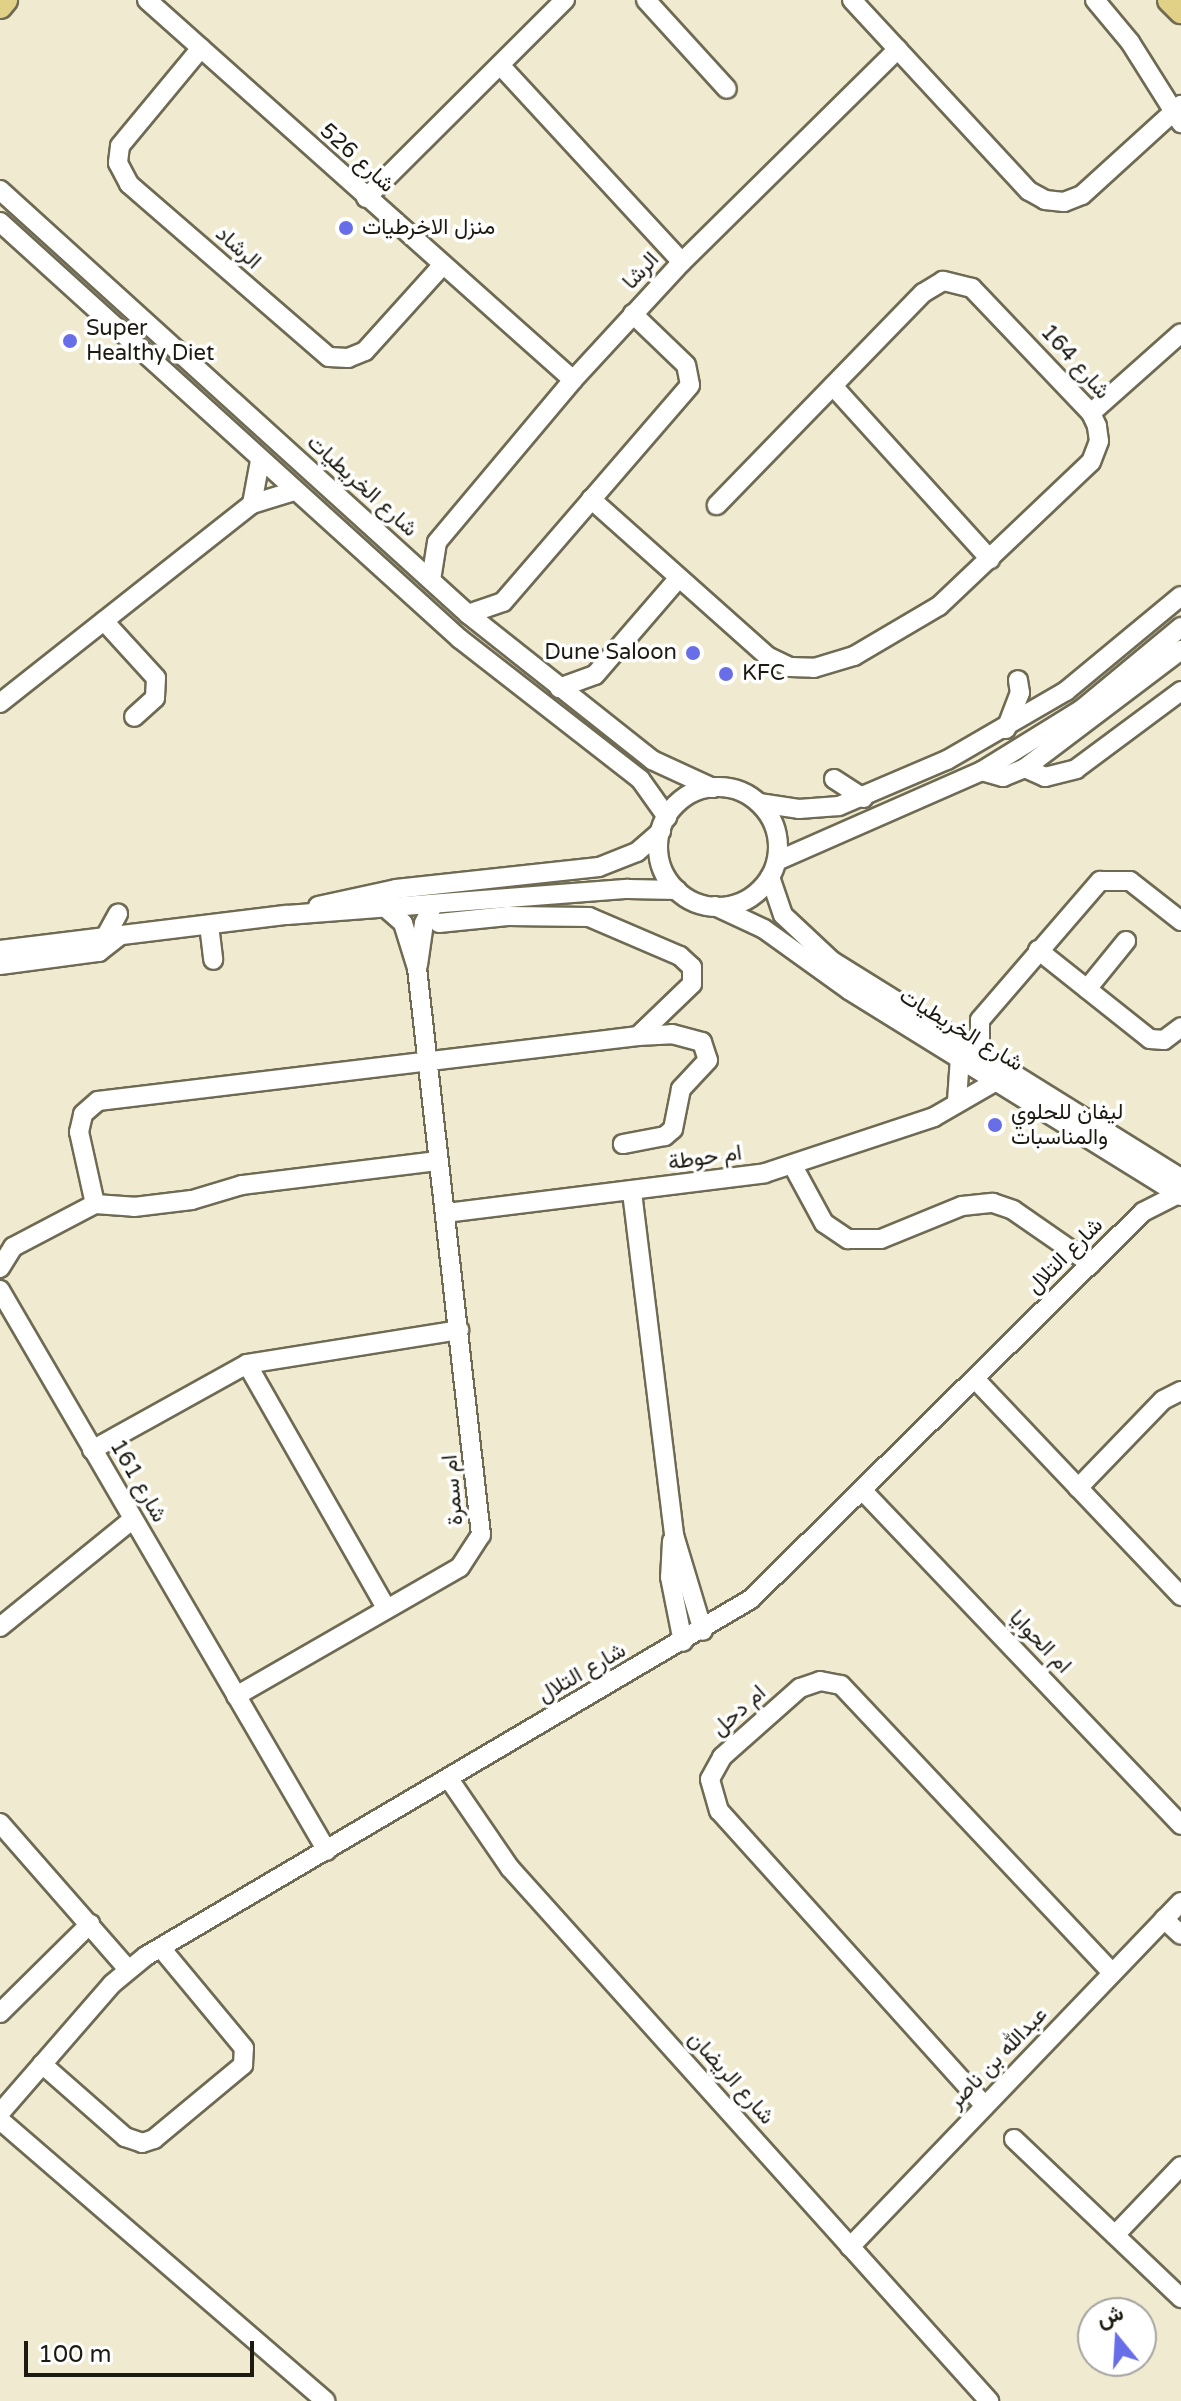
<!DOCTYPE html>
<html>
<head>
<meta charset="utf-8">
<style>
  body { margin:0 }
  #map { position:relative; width:1181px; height:2401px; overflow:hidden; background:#f0ebd0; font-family:"Varela Round",Vazirmatn,sans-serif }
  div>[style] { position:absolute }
  .roads { filter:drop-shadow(2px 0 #6f6a53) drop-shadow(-2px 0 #6f6a53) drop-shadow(0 2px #6f6a53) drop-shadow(0 -2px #6f6a53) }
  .minor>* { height:18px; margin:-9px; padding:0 9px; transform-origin:9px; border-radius:9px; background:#fff }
  .minor>.ring { margin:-9px; padding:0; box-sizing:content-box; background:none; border:18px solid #fff; border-radius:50% }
  .major>* { height:24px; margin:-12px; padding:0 12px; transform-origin:12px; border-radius:12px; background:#e1d186 }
  .dots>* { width:22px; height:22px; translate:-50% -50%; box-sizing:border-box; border:4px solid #fff; border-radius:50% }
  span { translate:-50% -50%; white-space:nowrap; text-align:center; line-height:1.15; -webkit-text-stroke:7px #fff; paint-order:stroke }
  .street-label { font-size:22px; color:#1d1b11 }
  .poi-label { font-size:22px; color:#1d1b11 }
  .left { translate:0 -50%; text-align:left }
  .right { translate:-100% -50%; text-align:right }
  .north { position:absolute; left:1077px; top:2297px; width:80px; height:80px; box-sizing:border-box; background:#fff; border:2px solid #a5a4a0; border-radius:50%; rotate:342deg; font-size:22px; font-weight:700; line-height:32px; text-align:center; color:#1d1b11 }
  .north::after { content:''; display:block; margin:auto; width:28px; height:36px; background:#686ee7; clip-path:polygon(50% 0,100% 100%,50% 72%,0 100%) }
  .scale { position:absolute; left:24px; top:2341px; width:230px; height:36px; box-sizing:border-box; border:4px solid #1d1b11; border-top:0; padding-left:10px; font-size:24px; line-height:28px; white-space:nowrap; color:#1d1b11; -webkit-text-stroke:6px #fff; paint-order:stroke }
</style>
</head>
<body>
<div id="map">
  <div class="roads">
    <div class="minor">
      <i style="left:147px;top:0;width:571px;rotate:41.73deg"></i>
      <i style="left:646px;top:0;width:120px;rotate:47.7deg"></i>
      <i style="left:852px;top:0;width:260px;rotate:47.2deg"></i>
      <i style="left:1029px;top:191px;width:18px;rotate:29deg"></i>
      <i style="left:1045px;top:200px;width:19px;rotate:6deg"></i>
      <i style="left:1064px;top:202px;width:19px;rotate:-21deg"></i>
      <i style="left:1082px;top:195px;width:134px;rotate:-42.3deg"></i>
      <i style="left:1095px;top:0;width:55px;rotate:50.2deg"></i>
      <i style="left:1130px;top:42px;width:96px;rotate:57.8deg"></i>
      <i style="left:201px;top:48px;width:127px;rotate:129.6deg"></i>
      <i style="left:120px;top:146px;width:17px;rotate:97deg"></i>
      <i style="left:118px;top:163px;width:24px;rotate:62deg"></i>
      <i style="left:129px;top:184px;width:264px;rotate:40.9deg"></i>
      <i style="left:329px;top:357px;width:19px;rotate:3deg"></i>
      <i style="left:348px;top:358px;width:18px;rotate:-22deg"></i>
      <i style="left:365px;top:351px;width:113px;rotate:-47.9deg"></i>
      <i style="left:500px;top:65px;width:268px;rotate:47.3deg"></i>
      <i style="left:0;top:190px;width:632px;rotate:42.18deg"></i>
      <i style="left:468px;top:614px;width:235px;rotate:38.4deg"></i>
      <i style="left:652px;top:760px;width:67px;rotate:24.7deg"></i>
      <i style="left:366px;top:198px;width:281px;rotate:-44.9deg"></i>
      <i style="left:0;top:222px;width:621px;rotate:42.19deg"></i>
      <i style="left:460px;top:639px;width:228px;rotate:37.9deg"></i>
      <i style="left:640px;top:779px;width:47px;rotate:54.6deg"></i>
      <i style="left:833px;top:386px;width:234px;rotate:47.8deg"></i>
      <i style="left:1091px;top:413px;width:120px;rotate:-41.6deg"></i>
      <i style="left:591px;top:499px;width:236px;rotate:41.7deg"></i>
      <i style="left:767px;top:656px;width:25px;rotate:26deg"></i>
      <i style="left:790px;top:667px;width:24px;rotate:2deg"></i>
      <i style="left:814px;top:668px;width:42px;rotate:-16.7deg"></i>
      <i style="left:854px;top:656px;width:99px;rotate:-30.5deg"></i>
      <i style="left:939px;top:606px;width:209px;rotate:-43.5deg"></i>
      <i style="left:1091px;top:462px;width:22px;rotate:-69deg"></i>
      <i style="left:1099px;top:441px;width:15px;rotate:-98deg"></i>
      <i style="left:1097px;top:426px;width:14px;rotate:-115deg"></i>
      <i style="left:1091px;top:413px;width:173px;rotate:-133.6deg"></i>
      <i style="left:972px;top:288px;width:30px;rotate:-166deg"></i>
      <i style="left:943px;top:281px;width:23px;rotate:149deg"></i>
      <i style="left:923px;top:293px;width:296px;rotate:134.2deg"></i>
      <i style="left:252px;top:504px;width:44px;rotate:-79.5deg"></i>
      <i style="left:431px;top:580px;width:38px;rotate:-81deg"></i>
      <i style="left:437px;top:542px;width:212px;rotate:-50deg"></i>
      <i style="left:573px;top:380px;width:161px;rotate:-47.3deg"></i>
      <i style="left:682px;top:262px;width:303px;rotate:-44.6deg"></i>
      <i style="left:468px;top:614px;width:37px;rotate:-19deg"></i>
      <i style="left:503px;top:602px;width:286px;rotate:-49.2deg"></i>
      <i style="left:690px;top:385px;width:20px;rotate:-101deg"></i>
      <i style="left:686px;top:365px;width:74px;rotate:-136.1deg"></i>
      <i style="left:104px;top:621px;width:77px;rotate:47.6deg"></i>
      <i style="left:156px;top:678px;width:20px;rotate:93deg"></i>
      <i style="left:155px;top:698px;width:28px;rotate:138deg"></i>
      <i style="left:559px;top:688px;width:38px;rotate:-20deg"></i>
      <i style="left:595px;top:675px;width:127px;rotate:-49.2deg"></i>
      <i style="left:0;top:703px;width:321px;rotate:-38.3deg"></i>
      <i style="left:252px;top:504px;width:44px;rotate:-17.2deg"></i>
      <i style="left:1006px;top:729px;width:39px;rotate:-69deg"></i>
      <i style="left:1020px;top:693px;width:13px;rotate:-99deg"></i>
      <i style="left:1025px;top:768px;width:22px;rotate:24deg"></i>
      <i style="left:1045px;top:777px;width:32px;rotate:-14deg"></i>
      <i style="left:1076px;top:769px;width:131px;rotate:-36.6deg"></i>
      <i style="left:982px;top:771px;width:22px;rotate:16deg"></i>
      <i style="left:1003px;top:777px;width:24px;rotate:-22deg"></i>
      <i style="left:1025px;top:768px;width:196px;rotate:-37.1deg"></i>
      <i style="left:834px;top:779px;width:35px;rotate:33deg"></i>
      <i class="ring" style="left:658px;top:787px;width:102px;height:102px"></i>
      <i style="left:759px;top:803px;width:40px;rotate:8.5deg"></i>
      <i style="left:799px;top:809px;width:40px;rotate:-4.3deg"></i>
      <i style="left:839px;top:806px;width:117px;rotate:-23.1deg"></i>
      <i style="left:947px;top:760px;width:138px;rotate:-30.1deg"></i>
      <i style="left:1066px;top:691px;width:149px;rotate:-39.6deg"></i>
      <i style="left:777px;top:861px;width:224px;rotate:-23.7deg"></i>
      <i style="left:982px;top:771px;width:118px;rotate:-31.8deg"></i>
      <i style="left:1082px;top:709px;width:129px;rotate:-39.6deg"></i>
      <i style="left:770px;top:877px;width:40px;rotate:71.1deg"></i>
      <i style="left:783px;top:915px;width:67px;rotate:43.2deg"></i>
      <i style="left:832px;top:961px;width:411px;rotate:31.9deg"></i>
      <i style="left:318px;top:906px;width:80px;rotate:-12.3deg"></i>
      <i style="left:396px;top:889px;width:204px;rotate:-6.2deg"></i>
      <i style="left:599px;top:867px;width:41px;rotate:-21.5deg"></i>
      <i style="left:637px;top:852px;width:32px;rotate:-41deg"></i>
      <i style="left:715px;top:906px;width:54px;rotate:25.1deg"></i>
      <i style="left:764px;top:929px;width:105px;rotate:35.7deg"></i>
      <i style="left:849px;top:990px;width:391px;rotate:31.8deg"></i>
      <i style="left:439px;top:923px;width:69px;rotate:-5.8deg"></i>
      <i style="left:508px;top:916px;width:81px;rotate:0.7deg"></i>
      <i style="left:589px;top:917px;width:99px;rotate:23.2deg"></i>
      <i style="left:680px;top:956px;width:16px;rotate:43deg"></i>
      <i style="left:692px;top:967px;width:17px;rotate:90deg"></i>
      <i style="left:692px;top:984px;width:75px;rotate:136.1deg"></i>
      <i style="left:209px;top:925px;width:35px;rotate:83deg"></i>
      <i style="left:104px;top:939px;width:29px;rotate:-61deg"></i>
      <i style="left:0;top:950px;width:289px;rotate:-7deg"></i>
      <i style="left:287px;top:915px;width:342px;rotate:-4.4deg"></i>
      <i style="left:628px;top:889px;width:49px;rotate:1.2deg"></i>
      <i style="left:1038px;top:950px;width:143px;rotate:38.5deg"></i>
      <i style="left:1150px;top:1039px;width:14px;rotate:4deg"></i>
      <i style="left:1164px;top:1040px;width:21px;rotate:-37deg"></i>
      <i style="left:0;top:965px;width:100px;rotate:-7.5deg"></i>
      <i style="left:99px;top:952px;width:24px;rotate:-38deg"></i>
      <i style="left:418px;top:965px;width:42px;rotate:-81.9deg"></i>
      <i style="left:424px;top:923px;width:20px;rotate:-63deg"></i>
      <i style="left:1087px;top:989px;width:62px;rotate:-50.9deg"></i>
      <i style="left:980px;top:1051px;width:31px;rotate:-90deg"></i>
      <i style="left:980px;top:1020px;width:184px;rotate:-49.2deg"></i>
      <i style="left:1100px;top:881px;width:30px"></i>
      <i style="left:1130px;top:881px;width:65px;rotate:38.1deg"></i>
      <i style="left:957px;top:1101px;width:44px;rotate:-86.1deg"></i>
      <i style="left:793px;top:1166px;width:65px;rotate:61.5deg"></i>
      <i style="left:824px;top:1223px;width:29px;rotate:34deg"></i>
      <i style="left:848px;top:1239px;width:33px"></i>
      <i style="left:881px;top:1239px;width:87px;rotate:-22.2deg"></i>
      <i style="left:962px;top:1206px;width:31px;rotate:-6deg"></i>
      <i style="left:993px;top:1203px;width:21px;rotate:19deg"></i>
      <i style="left:1013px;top:1210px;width:95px;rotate:34.7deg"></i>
      <i style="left:632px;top:1192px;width:346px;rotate:83deg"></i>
      <i style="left:674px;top:1535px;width:100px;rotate:73.2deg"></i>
      <i style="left:95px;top:1204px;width:74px;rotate:-102.5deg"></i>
      <i style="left:79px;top:1132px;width:18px;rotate:-77deg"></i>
      <i style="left:83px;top:1114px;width:20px;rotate:-41deg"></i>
      <i style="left:98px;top:1101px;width:544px;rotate:-6.86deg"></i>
      <i style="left:638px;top:1036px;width:34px;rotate:-3deg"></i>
      <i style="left:672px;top:1034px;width:31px;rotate:15deg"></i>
      <i style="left:702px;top:1042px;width:19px;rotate:72deg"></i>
      <i style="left:708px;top:1060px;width:40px;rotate:133deg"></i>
      <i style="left:681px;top:1089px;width:41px;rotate:101.3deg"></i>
      <i style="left:673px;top:1129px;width:11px;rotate:139deg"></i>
      <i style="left:665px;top:1136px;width:43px;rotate:169.2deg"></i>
      <i style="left:446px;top:1213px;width:321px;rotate:-7.1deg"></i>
      <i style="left:765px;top:1173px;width:178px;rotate:-18.3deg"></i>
      <i style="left:934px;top:1117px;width:74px;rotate:-30deg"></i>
      <i style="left:0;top:1268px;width:25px;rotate:-58deg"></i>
      <i style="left:13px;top:1247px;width:93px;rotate:-27.7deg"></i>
      <i style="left:95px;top:1204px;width:39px;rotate:4deg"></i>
      <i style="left:134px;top:1207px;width:58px;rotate:-6.9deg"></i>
      <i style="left:192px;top:1200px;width:52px;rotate:-16.7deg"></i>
      <i style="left:242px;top:1185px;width:196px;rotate:-7deg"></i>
      <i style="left:0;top:1290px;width:649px;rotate:59.76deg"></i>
      <i style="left:247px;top:1364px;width:282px;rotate:60.3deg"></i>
      <i style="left:976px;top:1380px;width:298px;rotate:46.5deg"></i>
      <i style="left:92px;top:1450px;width:177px;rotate:-29deg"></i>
      <i style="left:247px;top:1364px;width:215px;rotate:-9.1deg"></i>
      <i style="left:1078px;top:1488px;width:122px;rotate:-46deg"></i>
      <i style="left:1163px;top:1400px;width:20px;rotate:-27deg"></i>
      <i style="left:864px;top:1492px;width:460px;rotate:46.4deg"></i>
      <i style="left:672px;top:1541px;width:36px;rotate:93deg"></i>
      <i style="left:670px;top:1577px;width:66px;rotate:78.7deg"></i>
      <i style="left:0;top:1627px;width:171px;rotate:-39.1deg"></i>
      <i style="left:236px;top:1696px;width:258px;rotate:-29.9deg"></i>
      <i style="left:460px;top:1567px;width:38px;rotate:-57deg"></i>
      <i style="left:481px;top:1535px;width:571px;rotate:-96.44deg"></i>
      <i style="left:417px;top:968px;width:47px;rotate:-107.3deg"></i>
      <i style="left:403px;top:923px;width:21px;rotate:-139deg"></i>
      <i style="left:449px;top:1779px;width:108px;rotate:55.6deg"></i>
      <i style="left:510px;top:1868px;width:717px;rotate:48.05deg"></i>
      <i style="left:0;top:1823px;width:194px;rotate:48.8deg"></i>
      <i style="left:1164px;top:1919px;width:23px;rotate:43deg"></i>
      <i style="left:0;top:2013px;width:127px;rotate:-44.7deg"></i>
      <i style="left:42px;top:2064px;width:111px;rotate:41.3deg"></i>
      <i style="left:125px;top:2137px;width:18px;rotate:19deg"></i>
      <i style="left:142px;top:2143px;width:13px;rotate:-18deg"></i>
      <i style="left:154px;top:2139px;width:116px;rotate:-39.7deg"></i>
      <i style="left:243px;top:2065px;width:17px;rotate:-87deg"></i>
      <i style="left:244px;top:2048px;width:130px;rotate:-129.7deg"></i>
      <i style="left:985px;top:2106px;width:397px;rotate:-132deg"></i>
      <i style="left:719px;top:1811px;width:33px;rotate:-106deg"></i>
      <i style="left:710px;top:1779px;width:25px;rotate:-61deg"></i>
      <i style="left:722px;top:1757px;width:104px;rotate:-41.5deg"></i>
      <i style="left:800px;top:1688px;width:21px;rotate:-19deg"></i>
      <i style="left:820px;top:1681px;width:21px;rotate:11deg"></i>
      <i style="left:841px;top:1685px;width:395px;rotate:46.7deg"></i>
      <i style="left:0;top:2113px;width:171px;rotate:-49deg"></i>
      <i style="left:112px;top:1984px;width:44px;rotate:-39.5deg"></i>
      <i style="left:146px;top:1956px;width:702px;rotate:-30.54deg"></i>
      <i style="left:751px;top:1599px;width:551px;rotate:-44.63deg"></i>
      <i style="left:1143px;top:1212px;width:39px;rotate:-27deg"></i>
      <i style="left:0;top:2120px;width:430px;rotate:40.8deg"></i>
      <i style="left:1014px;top:2139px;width:231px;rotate:43.6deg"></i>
      <i style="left:1115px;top:2235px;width:95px;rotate:-46.3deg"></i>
      <i style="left:850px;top:2247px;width:478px;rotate:-46.2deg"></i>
    </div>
    <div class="major">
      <i style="left:1170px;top:0;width:16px;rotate:45deg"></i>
      <i style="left:0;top:6px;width:8px;rotate:-50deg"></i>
    </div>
  </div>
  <div class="dots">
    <i style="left:346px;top:228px;background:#686ee7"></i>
    <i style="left:70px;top:341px;background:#686ee7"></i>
    <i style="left:693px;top:653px;background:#686ee7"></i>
    <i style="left:726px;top:674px;background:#686ee7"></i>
    <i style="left:995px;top:1125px;background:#686ee7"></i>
  </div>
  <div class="street-label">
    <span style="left:357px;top:158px;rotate:42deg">شارع 526</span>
    <span style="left:238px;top:248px;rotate:42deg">الرشاد</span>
    <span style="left:641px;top:271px;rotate:-47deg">الرشا</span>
    <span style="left:1075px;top:362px;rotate:48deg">شارع 164</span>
    <span style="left:362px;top:486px;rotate:42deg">شارع الخريطيات</span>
    <span style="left:961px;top:1030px;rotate:31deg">شارع الخريطيات</span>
    <span style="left:705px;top:1158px;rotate:-8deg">ام حوطة</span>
    <span style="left:1065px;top:1256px;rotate:-45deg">شارع التلال</span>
    <span style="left:138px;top:1481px;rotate:60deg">شارع 161</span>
    <span style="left:453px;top:1490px;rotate:-95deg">ام سمرة</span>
    <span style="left:1040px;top:1642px;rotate:46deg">ام الحوايا</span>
    <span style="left:582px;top:1673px;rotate:-30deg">شارع التلال</span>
    <span style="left:739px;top:1711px;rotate:-42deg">ام دحل</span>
    <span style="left:998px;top:2058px;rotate:-46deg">عبدالله بن ناصر</span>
    <span style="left:731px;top:2078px;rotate:48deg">شارع الريضان</span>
  </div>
  <div class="poi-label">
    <span class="left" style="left:362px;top:228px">منزل الاخرطيات</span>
    <span class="left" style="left:86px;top:341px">Super<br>Healthy Diet</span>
    <span class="right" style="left:677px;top:653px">Dune Saloon</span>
    <span class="left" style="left:742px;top:674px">KFC</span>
    <span class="left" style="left:1011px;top:1125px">ليفان للحلوي<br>والمناسبات</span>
  </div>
  <div class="north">ش</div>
  <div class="scale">100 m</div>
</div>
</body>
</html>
